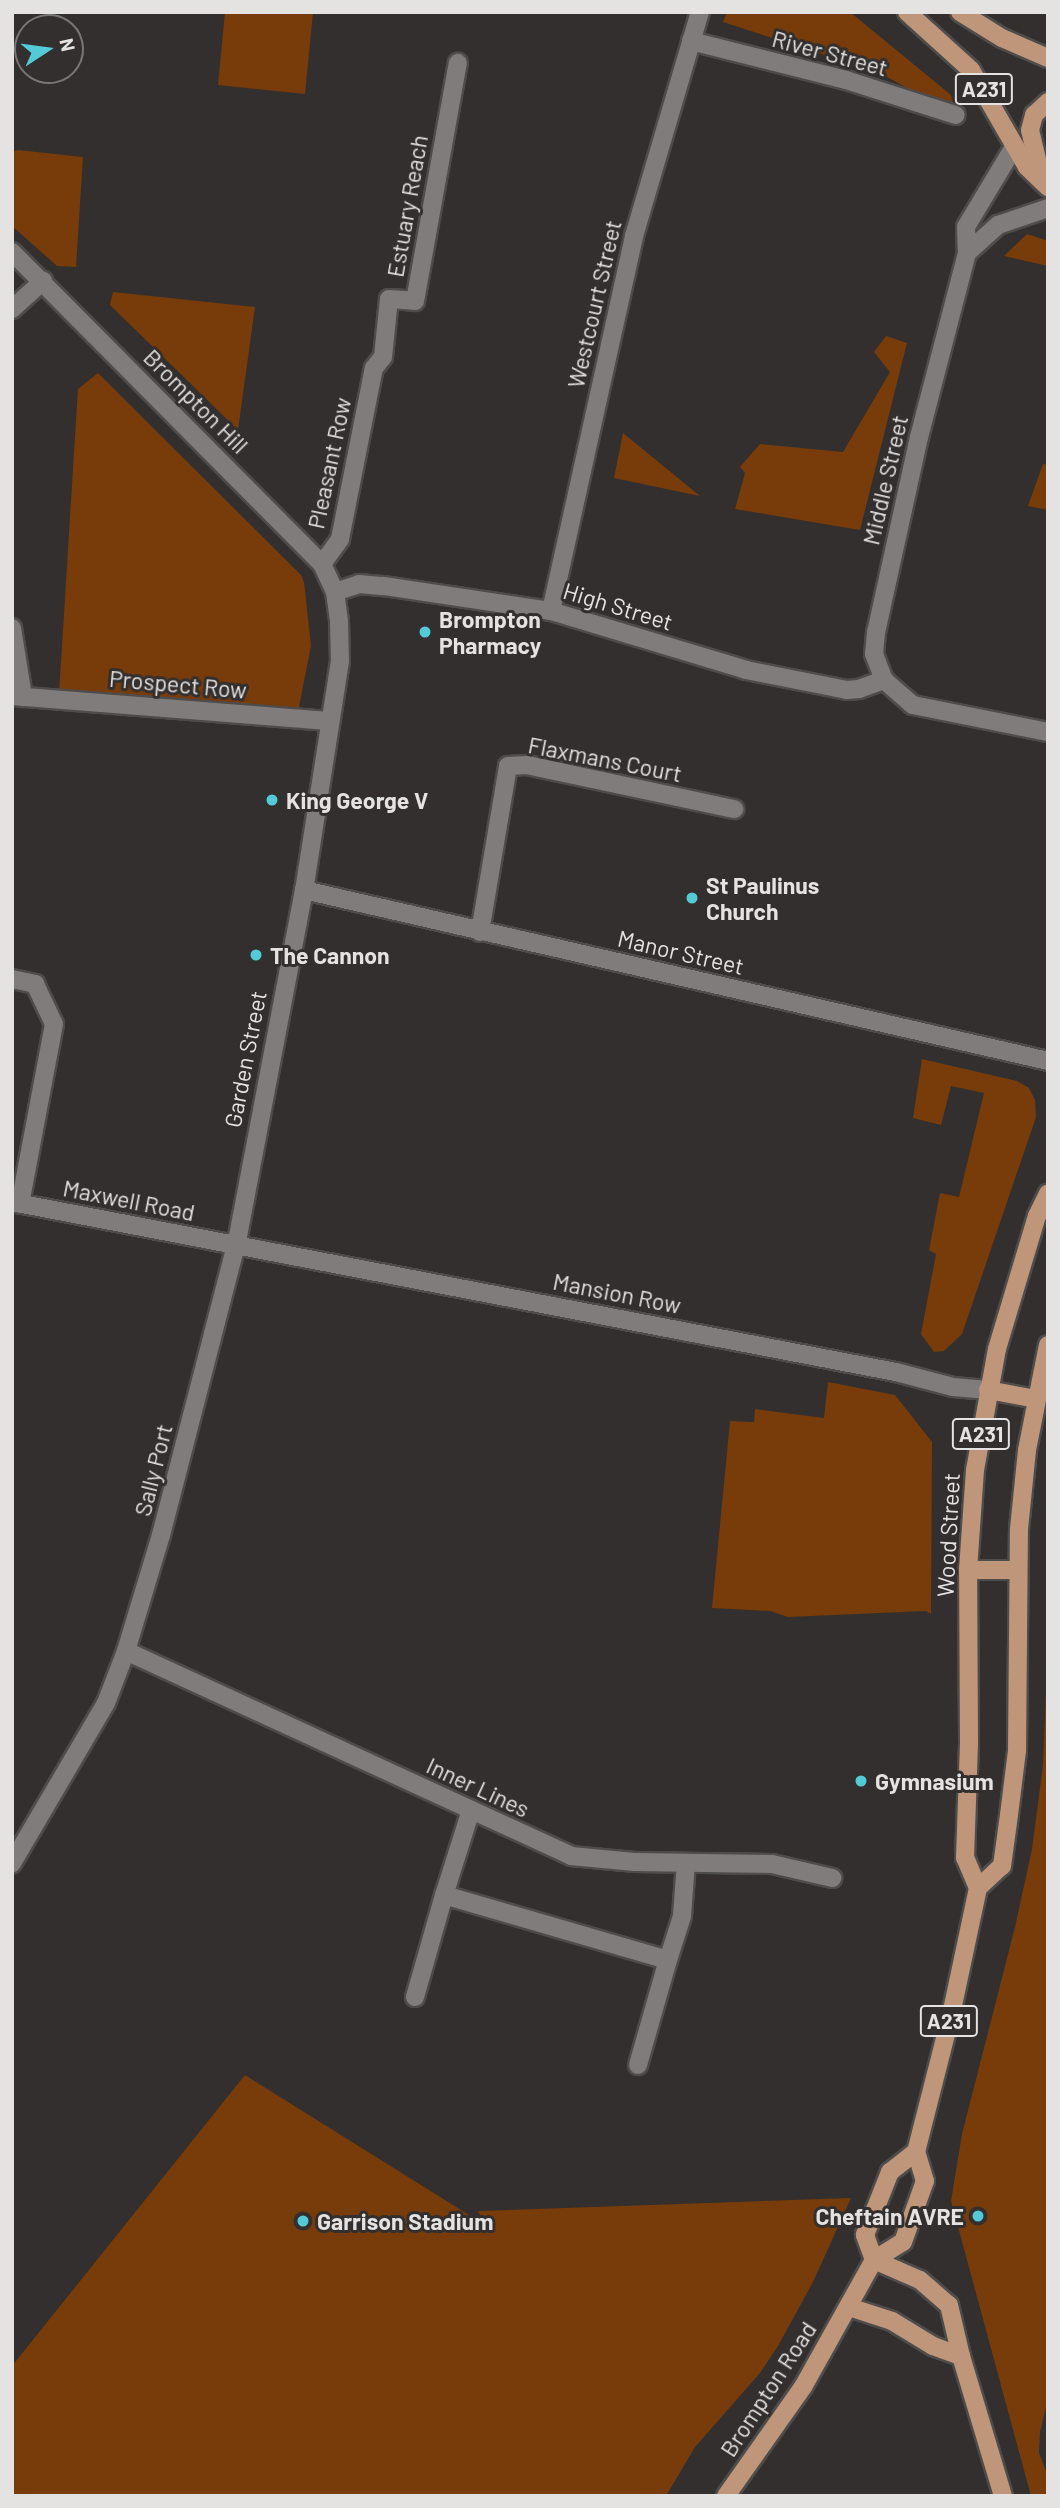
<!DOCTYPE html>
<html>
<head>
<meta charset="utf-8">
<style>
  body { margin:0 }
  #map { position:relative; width:1060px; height:2508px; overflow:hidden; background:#322f2e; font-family:Barlow,sans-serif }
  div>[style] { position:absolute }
  .green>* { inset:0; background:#773c09 }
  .roads { filter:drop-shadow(2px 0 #4e4c4b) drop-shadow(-2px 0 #4e4c4b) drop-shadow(0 2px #4e4c4b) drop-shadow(0 -2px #4e4c4b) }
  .minor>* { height:18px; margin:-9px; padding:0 9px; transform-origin:9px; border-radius:9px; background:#7f7c7b }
  .major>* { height:18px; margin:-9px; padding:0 9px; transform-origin:9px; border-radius:9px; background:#bf967a }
  .dots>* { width:19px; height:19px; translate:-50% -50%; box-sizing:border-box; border:4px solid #322f2e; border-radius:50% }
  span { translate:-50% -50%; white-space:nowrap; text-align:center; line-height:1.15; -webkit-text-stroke:6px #322f2e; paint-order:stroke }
  .shield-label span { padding:2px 5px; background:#322f2e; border:2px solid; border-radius:5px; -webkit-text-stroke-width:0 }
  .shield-label { font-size:21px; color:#e4e3e2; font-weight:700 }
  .street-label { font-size:23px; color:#e4e3e2 }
  .poi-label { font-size:23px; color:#e4e3e2; font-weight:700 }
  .left { translate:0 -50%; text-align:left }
  .right { translate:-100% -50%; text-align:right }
  .frame { position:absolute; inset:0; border:14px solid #e4e3e2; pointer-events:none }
  .north { position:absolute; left:14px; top:14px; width:70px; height:70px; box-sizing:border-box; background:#322f2e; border:2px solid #797776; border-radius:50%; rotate:77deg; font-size:19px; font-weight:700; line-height:28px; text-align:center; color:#e4e3e2 }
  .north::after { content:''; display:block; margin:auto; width:24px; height:32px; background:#52cbd7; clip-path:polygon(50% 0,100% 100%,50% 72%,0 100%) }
</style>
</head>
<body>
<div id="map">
  <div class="green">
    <i style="clip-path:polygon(225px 12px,313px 12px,305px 94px,218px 85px)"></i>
    <i style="clip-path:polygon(727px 12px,850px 12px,951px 95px,956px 115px,880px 73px,723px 22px)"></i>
    <i style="clip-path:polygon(18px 150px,83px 157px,76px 267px,57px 266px,12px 226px,12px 152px)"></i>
    <i style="clip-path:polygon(1027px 234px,1048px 241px,1048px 266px,1004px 256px)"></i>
    <i style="clip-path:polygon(113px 292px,255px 307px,238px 430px,110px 305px)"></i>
    <i style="clip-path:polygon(886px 336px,907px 343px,860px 530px,735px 509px,745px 473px,740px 467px,760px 444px,843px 452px,890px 372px,874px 352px)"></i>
    <i style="clip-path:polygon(98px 373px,301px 575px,304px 582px,311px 646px,298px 712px,59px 694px,78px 389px)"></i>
    <i style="clip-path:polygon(623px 433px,700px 496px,614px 478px)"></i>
    <i style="clip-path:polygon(1043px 464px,1048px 465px,1048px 510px,1028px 506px)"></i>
    <i style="clip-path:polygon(922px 1059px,1017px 1081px,1029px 1088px,1035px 1100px,1036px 1117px,962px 1334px,944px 1351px,934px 1352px,921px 1334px,936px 1254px,929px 1250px,940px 1193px,959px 1197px,984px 1093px,951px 1086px,941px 1125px,913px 1118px)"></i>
    <i style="clip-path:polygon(828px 1382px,895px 1395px,932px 1442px,931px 1614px,926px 1611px,788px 1617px,770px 1611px,712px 1608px,730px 1421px,754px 1422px,755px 1409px,824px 1418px)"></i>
    <i style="clip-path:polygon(1048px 1641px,1048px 2399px,1040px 2432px,1039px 2453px,1048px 2476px,1048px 2492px,1043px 2496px,1031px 2496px,951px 2201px,962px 2134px,1015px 1927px,1032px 1849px,1043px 1765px)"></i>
    <i style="clip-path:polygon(245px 2075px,485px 2225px,478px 2211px,851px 2198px,813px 2282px,778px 2346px,760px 2373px,695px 2447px,666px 2496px,12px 2496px,12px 2366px)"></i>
  </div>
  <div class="roads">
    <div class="minor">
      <i style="left:691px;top:41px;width:160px;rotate:14.1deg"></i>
      <i style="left:846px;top:80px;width:115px;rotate:17.7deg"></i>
      <i style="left:1014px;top:147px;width:93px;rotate:121deg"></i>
      <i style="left:966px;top:227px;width:26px;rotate:88deg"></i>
      <i style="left:967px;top:253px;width:190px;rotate:104.6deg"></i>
      <i style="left:919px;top:437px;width:200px;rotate:102.4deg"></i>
      <i style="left:876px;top:632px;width:22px;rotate:95deg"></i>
      <i style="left:874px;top:654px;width:28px;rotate:69deg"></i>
      <i style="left:884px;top:680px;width:38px;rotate:41deg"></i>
      <i style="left:913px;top:705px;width:138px;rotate:11.3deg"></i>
      <i style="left:12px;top:252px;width:440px;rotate:45.2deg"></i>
      <i style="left:322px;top:564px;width:31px;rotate:65deg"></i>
      <i style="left:335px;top:592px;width:29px;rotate:82deg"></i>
      <i style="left:339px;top:621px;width:40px;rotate:88.6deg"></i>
      <i style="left:340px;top:661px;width:232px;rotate:98.9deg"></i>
      <i style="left:304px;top:890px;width:361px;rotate:100.8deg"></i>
      <i style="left:236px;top:1245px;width:300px;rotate:104.5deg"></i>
      <i style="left:161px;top:1535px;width:121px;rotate:106.8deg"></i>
      <i style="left:126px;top:1651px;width:56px;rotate:111deg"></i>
      <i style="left:106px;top:1703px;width:186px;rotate:120.4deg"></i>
      <i style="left:967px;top:253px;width:42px;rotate:-42.1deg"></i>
      <i style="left:998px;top:225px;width:53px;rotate:-18.8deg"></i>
      <i style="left:12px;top:309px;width:42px;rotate:-42.1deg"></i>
      <i style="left:322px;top:564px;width:31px;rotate:-54deg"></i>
      <i style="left:340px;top:539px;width:174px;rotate:-78.8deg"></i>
      <i style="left:374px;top:368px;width:14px;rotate:-51deg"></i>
      <i style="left:383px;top:357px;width:58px;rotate:-84.1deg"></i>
      <i style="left:389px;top:299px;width:26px;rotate:4deg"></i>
      <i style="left:415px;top:301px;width:242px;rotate:-79.8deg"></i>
      <i style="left:335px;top:592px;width:25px;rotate:-18deg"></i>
      <i style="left:359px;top:584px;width:25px;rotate:5deg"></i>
      <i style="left:384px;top:586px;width:169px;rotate:8.5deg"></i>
      <i style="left:551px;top:611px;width:204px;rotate:16.8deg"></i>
      <i style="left:746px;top:670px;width:103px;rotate:11.2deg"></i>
      <i style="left:847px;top:690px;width:12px;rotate:-5deg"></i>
      <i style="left:859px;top:689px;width:27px;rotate:-20deg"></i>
      <i style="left:551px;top:611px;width:384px;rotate:-77.5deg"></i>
      <i style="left:634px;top:236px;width:234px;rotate:-73.6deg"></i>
      <i style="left:12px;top:628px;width:70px;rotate:80.9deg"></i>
      <i style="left:12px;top:696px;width:318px;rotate:4.5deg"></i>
      <i style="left:304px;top:890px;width:763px;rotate:12.94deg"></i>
      <i style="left:480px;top:932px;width:168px;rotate:-80.4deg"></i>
      <i style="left:508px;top:766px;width:19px;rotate:-3deg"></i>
      <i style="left:527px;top:765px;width:212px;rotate:12deg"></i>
      <i style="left:12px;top:979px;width:24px;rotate:12deg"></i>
      <i style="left:35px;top:984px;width:44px;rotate:64.6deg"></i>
      <i style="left:54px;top:1024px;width:183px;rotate:100.7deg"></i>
      <i style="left:12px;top:1202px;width:900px;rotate:10.89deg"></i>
      <i style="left:896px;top:1372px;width:59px;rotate:14.7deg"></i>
      <i style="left:953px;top:1387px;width:35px;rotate:5deg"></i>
      <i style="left:126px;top:1651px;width:490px;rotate:24.7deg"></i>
      <i style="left:571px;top:1856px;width:64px;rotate:5.4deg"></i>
      <i style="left:635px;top:1862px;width:137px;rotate:0.8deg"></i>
      <i style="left:772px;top:1864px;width:62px;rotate:13.1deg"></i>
      <i style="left:471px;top:1810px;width:89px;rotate:107.6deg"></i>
      <i style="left:444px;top:1895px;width:233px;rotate:16.2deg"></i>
      <i style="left:668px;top:1960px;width:46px;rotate:-72.3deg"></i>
      <i style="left:682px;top:1916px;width:53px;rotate:-85.7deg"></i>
      <i style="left:415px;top:1997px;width:106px;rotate:-74.1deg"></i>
      <i style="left:638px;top:2065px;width:109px;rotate:-74.1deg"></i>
    </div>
    <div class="major">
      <i style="left:907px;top:12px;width:86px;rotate:42.2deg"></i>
      <i style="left:971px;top:70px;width:112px;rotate:60deg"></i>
      <i style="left:1027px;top:167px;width:29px;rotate:44deg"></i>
      <i style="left:960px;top:12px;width:49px;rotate:31.8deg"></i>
      <i style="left:1002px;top:38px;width:50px;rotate:23.5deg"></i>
      <i style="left:1042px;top:180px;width:51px;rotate:-103.5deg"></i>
      <i style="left:1030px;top:130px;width:16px;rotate:-75deg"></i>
      <i style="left:1034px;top:115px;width:19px;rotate:-43deg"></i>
      <i style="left:988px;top:1390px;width:49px;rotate:10.6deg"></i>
      <i style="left:968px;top:1570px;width:49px"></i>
      <i style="left:978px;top:1888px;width:33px;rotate:-113deg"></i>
      <i style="left:965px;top:1858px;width:114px;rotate:-88deg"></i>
      <i style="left:969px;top:1744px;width:174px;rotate:-90.3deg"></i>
      <i style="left:968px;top:1570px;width:100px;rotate:-86deg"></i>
      <i style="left:975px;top:1470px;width:123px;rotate:-79.7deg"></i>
      <i style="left:997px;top:1349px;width:139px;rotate:-73.3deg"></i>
      <i style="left:1037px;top:1216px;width:25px;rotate:-64deg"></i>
      <i style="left:874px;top:2260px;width:50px;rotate:23.5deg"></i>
      <i style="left:920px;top:2280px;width:38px;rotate:41deg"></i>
      <i style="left:949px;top:2305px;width:52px;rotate:76.8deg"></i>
      <i style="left:961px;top:2356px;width:146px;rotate:73.3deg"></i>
      <i style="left:874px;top:2260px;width:27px;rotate:-110deg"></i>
      <i style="left:865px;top:2235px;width:68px;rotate:-68.4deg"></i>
      <i style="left:890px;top:2172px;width:33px;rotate:-38deg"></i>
      <i style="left:849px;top:2307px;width:45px;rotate:18deg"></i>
      <i style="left:892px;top:2321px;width:48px;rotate:31.4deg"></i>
      <i style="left:933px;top:2346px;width:30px;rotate:20deg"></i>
      <i style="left:726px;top:2496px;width:133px;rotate:-54.8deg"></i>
      <i style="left:803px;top:2387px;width:145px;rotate:-60.8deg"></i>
      <i style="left:874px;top:2260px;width:34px;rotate:-32deg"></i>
      <i style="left:903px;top:2242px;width:65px;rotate:-70.2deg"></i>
      <i style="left:925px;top:2181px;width:30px;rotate:-107deg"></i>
      <i style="left:916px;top:2152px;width:141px;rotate:-75.7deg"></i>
      <i style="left:951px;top:2015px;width:130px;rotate:-78deg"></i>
      <i style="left:978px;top:1888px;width:33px;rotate:-43deg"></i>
      <i style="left:1002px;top:1866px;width:51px;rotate:-82.2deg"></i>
      <i style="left:1009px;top:1815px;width:64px;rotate:-82.9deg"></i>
      <i style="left:1017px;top:1751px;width:222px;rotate:-89.5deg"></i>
      <i style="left:1019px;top:1529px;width:79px;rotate:-84.2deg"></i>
      <i style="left:1027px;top:1450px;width:107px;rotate:-78.7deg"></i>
    </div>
  </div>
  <div class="dots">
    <i style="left:425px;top:632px;background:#52cbd7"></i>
    <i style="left:272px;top:800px;background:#52cbd7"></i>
    <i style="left:692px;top:898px;background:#52cbd7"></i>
    <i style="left:256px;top:955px;background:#52cbd7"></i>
    <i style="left:861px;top:1781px;background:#52cbd7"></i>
    <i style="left:978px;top:2216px;background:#52cbd7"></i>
    <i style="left:303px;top:2221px;background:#52cbd7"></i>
  </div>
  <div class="shield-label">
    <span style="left:984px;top:89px">A231</span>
    <span style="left:981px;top:1434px">A231</span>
    <span style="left:949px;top:2021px">A231</span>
  </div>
  <div class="street-label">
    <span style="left:830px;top:53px;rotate:15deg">River Street</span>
    <span style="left:407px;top:206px;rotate:-80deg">Estuary Reach</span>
    <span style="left:594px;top:304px;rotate:-77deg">Westcourt Street</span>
    <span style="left:196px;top:401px;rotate:45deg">Brompton Hill</span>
    <span style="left:329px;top:463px;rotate:-78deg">Pleasant Row</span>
    <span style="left:885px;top:480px;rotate:-77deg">Middle Street</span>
    <span style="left:618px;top:606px;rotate:17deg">High Street</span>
    <span style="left:178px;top:684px;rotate:5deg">Prospect Row</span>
    <span style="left:605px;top:759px;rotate:11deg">Flaxmans Court</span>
    <span style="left:681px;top:952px;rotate:13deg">Manor Street</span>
    <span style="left:245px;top:1059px;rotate:-79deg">Garden Street</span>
    <span style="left:129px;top:1200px;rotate:11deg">Maxwell Road</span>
    <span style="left:617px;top:1293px;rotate:11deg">Mansion Row</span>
    <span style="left:153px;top:1470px;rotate:-76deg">Sally Port</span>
    <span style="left:948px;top:1535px;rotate:-87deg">Wood Street</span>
    <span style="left:478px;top:1787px;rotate:25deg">Inner Lines</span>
    <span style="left:768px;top:2389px;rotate:-57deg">Brompton Road</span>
  </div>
  <div class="poi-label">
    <span class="left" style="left:439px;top:632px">Brompton<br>Pharmacy</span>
    <span class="left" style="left:286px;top:800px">King George V</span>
    <span class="left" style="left:706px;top:898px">St Paulinus<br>Church</span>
    <span class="left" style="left:270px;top:955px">The Cannon</span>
    <span class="left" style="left:875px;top:1781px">Gymnasium</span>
    <span class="right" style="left:964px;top:2216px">Cheftain AVRE</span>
    <span class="left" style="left:317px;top:2221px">Garrison Stadium</span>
  </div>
  <div class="frame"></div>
  <div class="north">N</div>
</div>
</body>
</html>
